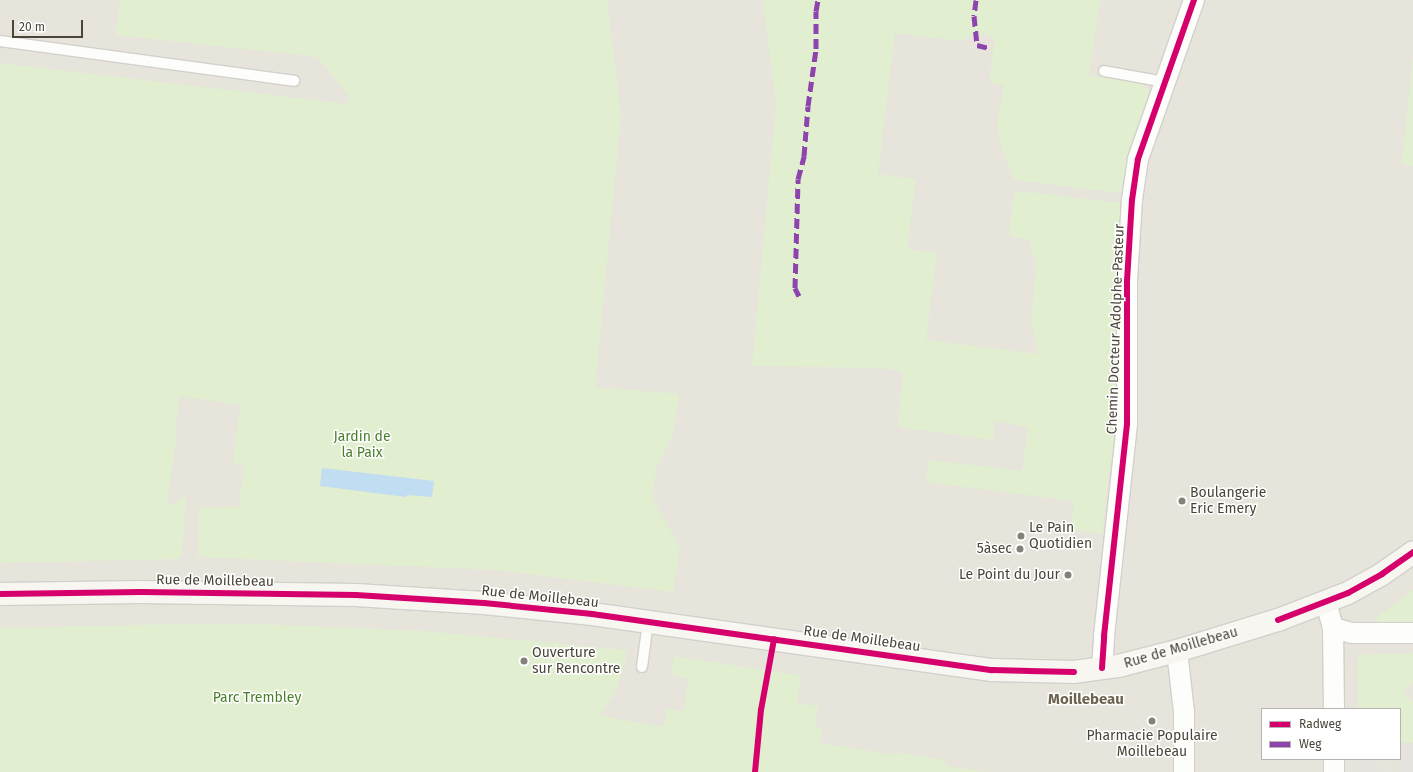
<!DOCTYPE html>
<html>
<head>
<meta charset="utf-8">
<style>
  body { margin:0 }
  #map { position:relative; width:1413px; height:772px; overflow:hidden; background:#f4f2ee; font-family:"Fira Sans",sans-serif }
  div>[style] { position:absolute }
  .residential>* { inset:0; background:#e7e4dc }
  .green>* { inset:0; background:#e1eecf }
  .parking>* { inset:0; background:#e6e3df }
  .water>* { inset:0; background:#c0ddf1 }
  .roads { filter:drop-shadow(1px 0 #d2d0cb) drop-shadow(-1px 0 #d2d0cb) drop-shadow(0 1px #d2d0cb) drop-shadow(0 -1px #d2d0cb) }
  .lane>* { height:10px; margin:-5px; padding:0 5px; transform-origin:5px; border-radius:5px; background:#fdfdfc }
  .street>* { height:20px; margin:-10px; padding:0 10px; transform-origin:10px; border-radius:10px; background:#fdfdfc }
  .secondary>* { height:22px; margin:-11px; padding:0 11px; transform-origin:11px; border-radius:11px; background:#f7f6f1 }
  .quiet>* { height:5px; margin-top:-2.5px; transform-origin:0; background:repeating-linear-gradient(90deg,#8e44ad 0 10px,transparent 0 15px) }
  .cycleway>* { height:6px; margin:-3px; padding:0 3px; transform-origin:3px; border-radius:3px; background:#d6006c }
  .dots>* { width:11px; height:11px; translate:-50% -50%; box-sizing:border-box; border:2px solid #fff; border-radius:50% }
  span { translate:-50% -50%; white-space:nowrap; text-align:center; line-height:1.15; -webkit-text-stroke:3px #fff; paint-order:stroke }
  .street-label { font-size:14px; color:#4b4439 }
  .park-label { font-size:14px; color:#4a7f2a }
  .poi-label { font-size:14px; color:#4b4439 }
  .left { translate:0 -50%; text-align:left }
  .right { translate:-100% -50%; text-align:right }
  .neighbourhood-label { font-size:15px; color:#6e6250; font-weight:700 }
  .legend { position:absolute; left:1261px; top:708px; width:140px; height:52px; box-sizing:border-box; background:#fff; border:1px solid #b7b4b0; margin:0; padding:5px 7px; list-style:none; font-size:12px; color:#4b4439 }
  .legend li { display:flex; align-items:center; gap:8px; height:20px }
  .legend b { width:20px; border:1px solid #b7b4b0 }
  .scale { position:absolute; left:12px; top:20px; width:71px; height:18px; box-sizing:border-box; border:2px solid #4b4439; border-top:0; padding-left:5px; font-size:12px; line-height:14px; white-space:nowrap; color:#4b4439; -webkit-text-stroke:3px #fff; paint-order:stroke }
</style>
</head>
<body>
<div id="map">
  <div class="residential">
    <i style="clip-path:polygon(evenodd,0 0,1413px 0,1413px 772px,0 772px,0 0,1262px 709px,1400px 709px,1400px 759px,1262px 759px,1262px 709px)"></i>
  </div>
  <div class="green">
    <i style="clip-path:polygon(120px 0,607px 0,621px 115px,595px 387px,679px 394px,673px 435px,657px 465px,652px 497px,680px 548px,673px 592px,496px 570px,198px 557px,199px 507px,238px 507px,245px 466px,233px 464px,240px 405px,180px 396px,175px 430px,176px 442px,167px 503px,176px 505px,179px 498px,186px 496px,182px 553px,178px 559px,0 563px,0 63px,348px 104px,349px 96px,317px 57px,116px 35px)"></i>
    <i style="clip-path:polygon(763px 0,1100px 0,1089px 76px,1142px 83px,1151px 93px,1129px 161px,1121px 193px,1014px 180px,1001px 147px,997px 122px,1004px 86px,989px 82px,995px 38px,981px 34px,958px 41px,895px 33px,878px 174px,916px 179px,907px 249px,937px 253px,926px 340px,1038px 354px,1031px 320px,1037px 263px,1031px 251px,1031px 240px,1012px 237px,1009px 232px,1014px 193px,1018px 191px,1120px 203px,1125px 208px,1116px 365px,1117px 413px,1102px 534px,1071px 530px,1074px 501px,926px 482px,929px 460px,1022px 471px,1028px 427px,994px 421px,993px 440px,898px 427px,903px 371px,879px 368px,752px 366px,776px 105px)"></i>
    <i style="clip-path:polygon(1413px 55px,1413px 166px,1402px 164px)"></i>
    <i style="clip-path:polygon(1413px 590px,1413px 625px,1377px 625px,1377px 617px)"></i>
    <i style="clip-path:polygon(182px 624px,258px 624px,423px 631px,628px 650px,617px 689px,600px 716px,664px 727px,667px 709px,684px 711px,688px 679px,671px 675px,674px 656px,801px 676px,797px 703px,818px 706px,815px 726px,822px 729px,820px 743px,894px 755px,894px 752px,945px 760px,945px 766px,989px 772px,0 772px,0 628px)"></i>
    <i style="clip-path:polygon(1413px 653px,1413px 682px,1403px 692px,1413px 702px,1413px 743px,1400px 743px,1400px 709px,1358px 709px,1357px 659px,1361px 655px)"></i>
  </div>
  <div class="parking">
    <i style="clip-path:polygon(1400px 743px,1413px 743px,1413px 772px,1397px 772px,1397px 759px,1400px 759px)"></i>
    <i style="clip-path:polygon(1352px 759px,1377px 759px,1378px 772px,1353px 772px)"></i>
  </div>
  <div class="water">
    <i style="clip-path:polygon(322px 468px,434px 481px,432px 497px,407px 495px,406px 497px,320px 486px)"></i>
  </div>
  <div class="roads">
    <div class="lane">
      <i style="left:0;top:41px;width:297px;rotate:7.7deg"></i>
      <i style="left:1104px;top:71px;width:62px;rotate:10.2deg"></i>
      <i style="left:642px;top:667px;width:45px;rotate:-82.4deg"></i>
    </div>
    <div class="street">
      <i style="left:1326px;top:602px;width:27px;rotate:75deg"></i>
      <i style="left:1333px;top:628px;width:81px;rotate:89.3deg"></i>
      <i style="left:1333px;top:628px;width:20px;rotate:15deg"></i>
      <i style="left:1352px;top:633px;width:61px"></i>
      <i style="left:1177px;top:651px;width:61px;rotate:83.5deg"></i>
      <i style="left:1184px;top:712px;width:60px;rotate:90deg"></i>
      <i style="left:1102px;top:668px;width:32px;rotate:-86deg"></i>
      <i style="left:1104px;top:636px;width:214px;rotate:-83.8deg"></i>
      <i style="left:1127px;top:423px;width:142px;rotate:-90deg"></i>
      <i style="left:1127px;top:281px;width:81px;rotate:-86.5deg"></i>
      <i style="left:1132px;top:200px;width:41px;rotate:-81.7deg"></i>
      <i style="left:1138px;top:159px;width:169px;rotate:-70.6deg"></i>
      <i style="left:1334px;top:759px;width:13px;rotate:90deg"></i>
    </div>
    <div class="secondary">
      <i style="left:0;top:594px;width:141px;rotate:-0.8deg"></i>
      <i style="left:141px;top:592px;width:215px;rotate:0.8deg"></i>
      <i style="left:356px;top:595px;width:128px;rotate:3.6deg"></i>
      <i style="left:484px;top:603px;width:109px;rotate:5.8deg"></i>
      <i style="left:592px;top:614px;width:404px;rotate:8deg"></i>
      <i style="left:992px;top:670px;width:82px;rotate:1.4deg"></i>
      <i style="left:1074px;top:672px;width:44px;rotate:-7.8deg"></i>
      <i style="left:1118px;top:666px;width:61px;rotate:-14.3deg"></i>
      <i style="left:1177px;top:651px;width:106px;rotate:-17.1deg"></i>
      <i style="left:1278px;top:620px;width:75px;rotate:-21.1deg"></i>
      <i style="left:1348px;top:593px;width:39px;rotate:-29deg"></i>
      <i style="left:1382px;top:574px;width:38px;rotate:-35deg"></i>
    </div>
  </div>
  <div class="quiet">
    <i style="left:976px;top:0;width:16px;rotate:97deg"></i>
    <i style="left:974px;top:16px;width:29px;rotate:84deg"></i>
    <i style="left:977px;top:45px;width:12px;rotate:14deg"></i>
    <i style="left:799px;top:296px;width:9px;rotate:-117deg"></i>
    <i style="left:795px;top:288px;width:109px;rotate:-88.4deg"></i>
    <i style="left:798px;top:179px;width:24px;rotate:-75deg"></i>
    <i style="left:804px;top:156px;width:50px;rotate:-85.4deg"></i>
    <i style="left:808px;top:106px;width:58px;rotate:-82deg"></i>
    <i style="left:816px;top:49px;width:38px;rotate:-90deg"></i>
    <i style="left:816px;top:11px;width:11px;rotate:-80deg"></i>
  </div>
  <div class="cycleway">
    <i style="left:0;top:594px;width:141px;rotate:-0.8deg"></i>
    <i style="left:141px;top:592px;width:215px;rotate:0.8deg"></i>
    <i style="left:356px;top:595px;width:128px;rotate:3.6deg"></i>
    <i style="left:484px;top:603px;width:109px;rotate:5.8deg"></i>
    <i style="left:592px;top:614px;width:404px;rotate:8deg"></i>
    <i style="left:992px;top:670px;width:82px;rotate:1.4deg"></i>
    <i style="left:1278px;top:620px;width:75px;rotate:-21.1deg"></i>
    <i style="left:1348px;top:593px;width:39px;rotate:-29deg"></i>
    <i style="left:1382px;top:574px;width:38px;rotate:-35deg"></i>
    <i style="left:1102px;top:668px;width:32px;rotate:-86deg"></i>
    <i style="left:1104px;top:636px;width:214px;rotate:-83.8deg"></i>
    <i style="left:1127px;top:423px;width:142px;rotate:-90deg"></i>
    <i style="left:1127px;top:281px;width:81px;rotate:-86.5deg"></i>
    <i style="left:1132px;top:200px;width:41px;rotate:-81.7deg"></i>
    <i style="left:1138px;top:159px;width:169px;rotate:-70.6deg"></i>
    <i style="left:755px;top:772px;width:62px;rotate:-84.5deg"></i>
    <i style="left:761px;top:710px;width:72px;rotate:-79.6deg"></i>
  </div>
  <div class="dots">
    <i style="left:1182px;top:501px;background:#868178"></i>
    <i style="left:1021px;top:536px;background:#868178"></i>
    <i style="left:1020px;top:549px;background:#868178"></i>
    <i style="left:1068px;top:575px;background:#868178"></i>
    <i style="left:524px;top:661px;background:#868178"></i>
    <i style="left:1152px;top:721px;background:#868178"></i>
  </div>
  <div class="street-label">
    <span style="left:1116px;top:329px;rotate:-88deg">Chemin Docteur Adolphe-Pasteur</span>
    <span style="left:215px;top:581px;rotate:1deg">Rue de Moillebeau</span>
    <span style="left:540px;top:597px;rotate:6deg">Rue de Moillebeau</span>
    <span style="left:862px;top:639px;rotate:8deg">Rue de Moillebeau</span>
    <span style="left:1181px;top:648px;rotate:-16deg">Rue de Moillebeau</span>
  </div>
  <div class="park-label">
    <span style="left:362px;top:445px">Jardin de<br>la Paix</span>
    <span style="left:257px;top:698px">Parc Trembley</span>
  </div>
  <div class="poi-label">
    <span class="left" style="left:1190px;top:501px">Boulangerie<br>Eric Emery</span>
    <span class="left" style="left:1029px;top:536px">Le Pain<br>Quotidien</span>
    <span class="right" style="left:1012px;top:549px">5àsec</span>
    <span class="right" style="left:1060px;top:575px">Le Point du Jour</span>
    <span class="left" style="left:532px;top:661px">Ouverture<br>sur Rencontre</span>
    <span style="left:1152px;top:744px">Pharmacie Populaire<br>Moillebeau</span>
  </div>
  <div class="neighbourhood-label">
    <span style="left:1086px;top:700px">Moillebeau</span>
  </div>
  <ul class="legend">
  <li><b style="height:5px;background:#d6006c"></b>Radweg</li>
  <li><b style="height:5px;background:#8e44ad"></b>Weg</li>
  </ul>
  <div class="scale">20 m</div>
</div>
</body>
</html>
